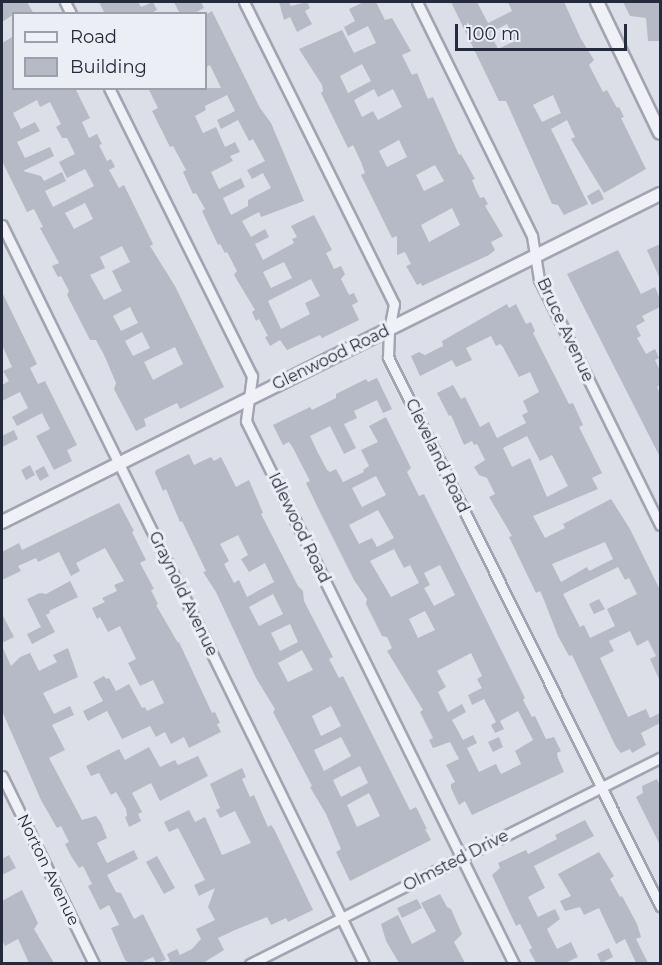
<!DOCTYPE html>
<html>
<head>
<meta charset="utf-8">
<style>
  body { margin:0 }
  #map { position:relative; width:662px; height:965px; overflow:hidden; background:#dcdfe7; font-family:Montserrat,sans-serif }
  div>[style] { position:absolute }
  .building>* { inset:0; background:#b6bac7 }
  .roads { filter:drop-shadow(2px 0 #a1a5b1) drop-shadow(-2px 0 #a1a5b1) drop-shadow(0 2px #a1a5b1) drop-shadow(0 -2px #a1a5b1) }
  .minor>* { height:9px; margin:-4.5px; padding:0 4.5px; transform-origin:4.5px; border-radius:4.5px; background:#eff1f6 }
  .tertiary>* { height:12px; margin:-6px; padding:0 6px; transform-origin:6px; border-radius:6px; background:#eff1f6 }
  span { translate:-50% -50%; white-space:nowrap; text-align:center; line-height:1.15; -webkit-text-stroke:6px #eceef5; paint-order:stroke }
  .street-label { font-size:16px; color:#252b3e }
  .frame { position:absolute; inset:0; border:3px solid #252b3e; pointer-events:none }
  .legend { position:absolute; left:12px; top:12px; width:195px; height:78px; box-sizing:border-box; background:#eceef5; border:2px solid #9ca0ac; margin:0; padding:8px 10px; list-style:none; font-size:18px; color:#252b3e }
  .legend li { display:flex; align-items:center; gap:12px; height:30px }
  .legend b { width:30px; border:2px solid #9ca0ac }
  .scale { position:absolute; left:455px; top:24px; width:172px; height:27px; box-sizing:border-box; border:3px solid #252b3e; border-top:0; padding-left:8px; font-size:18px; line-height:21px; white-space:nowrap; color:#252b3e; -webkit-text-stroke:4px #eceef5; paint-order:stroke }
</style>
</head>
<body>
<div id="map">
  <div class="building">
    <i style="clip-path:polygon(2px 2px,27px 2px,34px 14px,14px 14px,2px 22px)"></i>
    <i style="clip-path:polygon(99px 2px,138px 2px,141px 7px,153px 2px,157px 10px,149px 14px,105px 14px)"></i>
    <i style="clip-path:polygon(174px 2px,201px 2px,204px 8px,193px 14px,180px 14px)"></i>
    <i style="clip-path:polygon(279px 2px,289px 2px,291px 6px,307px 2px,310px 8px,305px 11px,312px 24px,297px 32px,290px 17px,284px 20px)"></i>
    <i style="clip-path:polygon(evenodd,364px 2px,376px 2px,385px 20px,392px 18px,411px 51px,402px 55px,412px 75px,417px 73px,428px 99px,433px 97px,459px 155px,461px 154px,475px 179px,472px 180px,476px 190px,480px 198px,484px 197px,488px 204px,485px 206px,503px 236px,491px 242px,495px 250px,489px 255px,422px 286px,421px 283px,417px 285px,406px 266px,411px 264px,405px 252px,397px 255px,397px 236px,392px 238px,361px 175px,365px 173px,361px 162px,353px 145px,348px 148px,321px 93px,323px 91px,322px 85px,299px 49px,342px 30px,354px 53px,376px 43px,368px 26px,348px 36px,344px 27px,355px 21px,349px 9px,364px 2px,362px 64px,371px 81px,348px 93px,340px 76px,362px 64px,364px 2px,374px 89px,378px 97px,393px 89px,402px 107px,378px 120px,373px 111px,362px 117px,354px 100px,374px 89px,364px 2px,399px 140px,407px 157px,387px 167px,379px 151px,399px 140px,364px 2px,435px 165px,444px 181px,424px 191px,416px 175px,435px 165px,364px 2px,452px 208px,460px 225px,429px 242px,421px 225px,452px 208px)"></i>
    <i style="clip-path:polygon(evenodd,451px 2px,477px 2px,488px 23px,512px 11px,508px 2px,564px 2px,581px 39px,594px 60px,589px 65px,603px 92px,607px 90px,617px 108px,619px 107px,624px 117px,621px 118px,646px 169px,604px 193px,571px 139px,575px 137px,567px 120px,551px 129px,588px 204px,564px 215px,558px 205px,552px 204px,506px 101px,499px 101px,451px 2px,507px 24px,515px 41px,498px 49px,490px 33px,507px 24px,451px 2px,553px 95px,561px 113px,542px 122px,533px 105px,553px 95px)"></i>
    <i style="clip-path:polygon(623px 2px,660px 2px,660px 41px,648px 41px,646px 18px,630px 16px)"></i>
    <i style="clip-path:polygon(evenodd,212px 11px,260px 108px,271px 123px,304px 201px,261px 217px,259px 212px,242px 221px,251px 237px,265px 229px,269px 237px,255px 244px,263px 260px,294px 243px,292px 239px,297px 237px,291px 226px,314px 215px,332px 250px,326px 253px,334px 269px,341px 266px,345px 274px,341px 279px,349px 295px,354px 293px,358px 302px,352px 305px,359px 320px,322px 338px,320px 335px,287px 350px,280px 340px,270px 346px,265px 337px,268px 336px,259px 319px,256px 321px,252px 312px,255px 310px,234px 275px,237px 271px,227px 252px,225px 253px,220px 244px,218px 245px,202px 211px,205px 209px,196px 193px,193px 194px,183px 172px,186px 170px,173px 146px,170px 147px,152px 111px,158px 108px,148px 88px,221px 88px,210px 65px,206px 67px,206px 15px,212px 11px,227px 95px,235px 111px,217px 120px,221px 129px,238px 120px,249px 141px,253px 139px,265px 161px,247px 170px,252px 179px,263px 173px,271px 188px,248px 200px,248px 206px,231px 215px,223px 198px,245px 187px,241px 178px,219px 189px,211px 172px,233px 161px,230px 156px,240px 152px,235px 142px,225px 147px,216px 127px,203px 133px,195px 116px,206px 110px,205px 106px,227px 95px,212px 11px,284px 262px,292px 278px,271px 288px,263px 272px,284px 262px,212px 11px,311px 279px,320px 296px,305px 303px,310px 314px,281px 329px,268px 301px,311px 279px)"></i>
    <i style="clip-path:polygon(evenodd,14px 36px,14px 88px,75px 88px,90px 118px,82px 122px,89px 138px,97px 134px,102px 144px,99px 145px,107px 161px,111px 159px,115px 167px,109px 170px,119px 188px,124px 185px,153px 244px,150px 246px,175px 286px,224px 387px,180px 409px,177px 403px,144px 419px,146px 426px,136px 431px,114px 389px,116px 383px,105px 357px,96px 340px,90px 340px,67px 295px,69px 291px,61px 276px,58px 277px,52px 266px,59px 263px,40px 228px,43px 227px,34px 209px,27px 212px,2px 161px,2px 43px,14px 36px,37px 100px,40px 107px,50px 102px,61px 124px,56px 127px,62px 138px,67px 138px,75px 154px,59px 162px,67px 178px,85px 169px,94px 186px,53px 207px,45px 191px,66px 181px,62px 172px,44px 181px,41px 176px,23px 171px,54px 156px,50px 147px,25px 158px,17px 142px,40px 131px,35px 122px,21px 129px,13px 113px,37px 100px,14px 36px,85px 203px,93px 219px,74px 229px,65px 213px,85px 203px,14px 36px,122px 246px,130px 262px,112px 271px,122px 291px,104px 300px,90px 275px,105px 268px,100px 257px,122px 246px,14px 36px,130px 307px,138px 323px,121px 331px,113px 316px,130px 307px,14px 36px,142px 332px,150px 348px,133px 356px,125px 341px,142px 332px,14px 36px,175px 347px,183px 364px,153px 380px,144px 362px,175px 347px)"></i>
    <i style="clip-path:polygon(599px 189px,604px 199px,592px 205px,587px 196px)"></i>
    <i style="clip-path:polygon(660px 244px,660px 279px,647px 250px)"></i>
    <i style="clip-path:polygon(618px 250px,641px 294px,655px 287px,660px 299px,660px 307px,642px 316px,645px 321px,636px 326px,641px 336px,637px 338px,646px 354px,655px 349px,659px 358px,655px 360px,660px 371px,660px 385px,657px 387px,660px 394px,660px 457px,567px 274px)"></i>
    <i style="clip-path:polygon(2px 292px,37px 364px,30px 368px,38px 384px,45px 381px,77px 445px,67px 450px,72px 461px,54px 470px,36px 436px,50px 429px,42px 413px,17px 426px,12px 417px,28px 408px,20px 392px,2px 401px,2px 385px,9px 381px,3px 371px,12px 367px,2px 345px)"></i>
    <i style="clip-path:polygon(evenodd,507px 304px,509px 308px,516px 304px,526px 324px,531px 322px,535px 331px,533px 333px,569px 404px,573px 403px,583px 425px,579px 427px,602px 473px,592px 478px,598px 489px,533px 516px,545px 538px,565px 528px,563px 524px,611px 499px,630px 529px,660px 590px,660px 681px,650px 659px,656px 656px,648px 640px,637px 646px,630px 631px,609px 641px,614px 651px,600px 658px,628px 717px,646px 709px,650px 718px,660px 713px,660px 723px,641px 733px,646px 745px,632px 753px,630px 749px,621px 753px,616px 747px,572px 655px,569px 656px,558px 636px,542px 595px,540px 591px,536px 593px,509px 537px,512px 536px,489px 497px,495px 494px,487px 478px,479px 475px,474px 467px,485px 460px,477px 444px,474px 445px,472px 441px,464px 445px,451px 415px,449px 416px,437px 393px,453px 385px,461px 399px,465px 397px,480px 427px,489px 422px,497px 438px,526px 423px,522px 415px,528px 412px,523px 401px,539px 392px,530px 372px,519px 377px,503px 347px,500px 344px,496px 346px,491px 336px,466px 348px,472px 360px,456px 367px,452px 360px,420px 376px,411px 356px,419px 352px,425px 355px,443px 346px,442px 341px,507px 304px,527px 436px,540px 461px,552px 455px,568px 486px,547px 497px,530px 458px,512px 467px,503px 448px,527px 436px,507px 304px,605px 542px,613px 559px,589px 571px,587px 567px,561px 582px,552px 564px,605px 542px,507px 304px,618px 567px,625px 580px,629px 578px,637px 594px,607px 609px,615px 626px,590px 638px,584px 625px,580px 627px,563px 594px,618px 567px)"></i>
    <i style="clip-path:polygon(evenodd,377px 378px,392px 409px,383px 413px,377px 400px,354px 411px,357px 418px,344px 424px,356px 448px,344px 454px,330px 426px,310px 436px,317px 451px,327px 470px,330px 472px,336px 469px,343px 482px,364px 472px,363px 470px,369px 466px,361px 450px,378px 442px,369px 426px,386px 417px,411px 468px,407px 472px,419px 496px,424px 494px,525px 698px,523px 700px,532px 717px,535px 716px,546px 739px,554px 737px,561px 751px,557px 753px,558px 758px,564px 772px,472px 815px,465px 801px,459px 805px,451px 788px,451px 784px,455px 782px,446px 765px,459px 759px,450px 742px,433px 748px,429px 740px,433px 738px,420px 712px,423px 710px,387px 651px,392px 648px,387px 637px,382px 636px,366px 604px,367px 599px,354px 580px,318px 508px,306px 483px,310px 481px,293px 448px,289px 442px,283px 445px,273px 425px,310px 407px,312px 410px,336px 398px,336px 394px,366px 379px,368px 382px,377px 378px,376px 476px,386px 495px,362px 507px,352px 488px,376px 476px,377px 378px,378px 510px,394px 538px,377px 547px,372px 538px,359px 544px,349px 525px,378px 510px,377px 378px,394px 549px,404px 568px,410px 565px,419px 583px,391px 597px,370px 561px,394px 549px,377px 378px,440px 565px,455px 595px,434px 606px,424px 588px,430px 585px,424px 573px,440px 565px,377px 378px,425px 611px,435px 630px,418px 638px,409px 619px,425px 611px,377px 378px,471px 653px,482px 676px,477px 679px,482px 688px,468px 695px,472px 705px,484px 699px,496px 722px,491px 725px,495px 733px,504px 729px,500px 721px,518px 711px,533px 740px,515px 751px,521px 764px,501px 774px,496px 764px,479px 772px,467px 748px,477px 743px,473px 735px,463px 740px,452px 720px,466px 712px,462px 704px,448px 712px,438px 692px,446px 687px,437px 671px,471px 653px)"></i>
    <i style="clip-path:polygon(14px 430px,18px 439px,2px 447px,2px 436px)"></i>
    <i style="clip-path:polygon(evenodd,189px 454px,194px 465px,211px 457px,214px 461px,221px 457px,236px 487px,249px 480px,263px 513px,261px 514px,298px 586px,303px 591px,304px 601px,333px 657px,329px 659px,339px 678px,343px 676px,410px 810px,416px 807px,427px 829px,425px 829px,431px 840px,350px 881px,336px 852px,341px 849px,326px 814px,310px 787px,312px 786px,273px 712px,275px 709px,256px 678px,216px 592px,203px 572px,206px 571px,182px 521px,180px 522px,166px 489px,163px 491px,155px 473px,156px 470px,189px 454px,238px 535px,248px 555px,241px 559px,249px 572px,265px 563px,274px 582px,247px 597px,239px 580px,234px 583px,224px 564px,229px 561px,220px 544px,238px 535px,189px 454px,273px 594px,283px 614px,259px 626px,249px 607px,273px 594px,189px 454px,290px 624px,298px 642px,280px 651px,271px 633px,290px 624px,189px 454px,302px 650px,313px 670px,288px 682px,278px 663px,302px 650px,189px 454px,331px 706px,341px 726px,321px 736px,312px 716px,331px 706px,189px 454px,341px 737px,351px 756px,324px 771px,314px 750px,341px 737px,189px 454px,360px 766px,368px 783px,341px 797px,333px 780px,360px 766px,189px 454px,369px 793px,380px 816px,357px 827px,347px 805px,369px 793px)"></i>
    <i style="clip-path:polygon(30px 465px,35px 475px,26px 480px,21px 470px)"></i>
    <i style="clip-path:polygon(44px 466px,49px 476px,40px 481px,35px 471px)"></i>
    <i style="clip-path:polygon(119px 503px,134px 531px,132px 532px,146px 560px,140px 563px,154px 589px,151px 590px,158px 604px,156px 605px,178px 643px,179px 642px,212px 713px,215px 712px,220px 723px,217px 724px,221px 732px,189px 748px,184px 737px,171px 744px,165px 732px,156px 737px,150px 726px,122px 739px,107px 711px,88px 721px,83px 711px,103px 701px,93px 682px,104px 676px,106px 679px,109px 678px,116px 691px,129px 684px,142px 708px,145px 707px,147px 711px,164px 703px,153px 680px,140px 686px,128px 663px,136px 659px,120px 626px,108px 632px,100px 617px,97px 619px,92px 608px,105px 602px,102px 598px,117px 591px,114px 585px,124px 581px,105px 548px,76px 563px,80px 571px,71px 576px,59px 552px,38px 562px,36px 558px,18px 566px,21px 571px,2px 580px,2px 552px,19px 543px,22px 550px)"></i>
    <i style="clip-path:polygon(70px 581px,78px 597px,49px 611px,50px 613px,46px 615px,55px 632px,32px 644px,27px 634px,41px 627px,27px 599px,40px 593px,46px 594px)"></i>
    <i style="clip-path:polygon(599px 599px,605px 609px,594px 614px,589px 604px)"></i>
    <i style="clip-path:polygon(2px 614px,14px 637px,2px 643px)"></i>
    <i style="clip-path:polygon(2px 646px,11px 666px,20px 657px,30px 653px,39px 671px,57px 662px,53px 655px,68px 648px,78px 677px,43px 693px,54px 714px,70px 706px,74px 715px,52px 725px,65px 750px,49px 758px,82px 820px,96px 816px,101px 823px,107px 838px,97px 843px,107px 863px,134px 850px,138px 859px,107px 875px,116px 892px,121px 893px,134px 919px,143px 914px,166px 960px,156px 963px,153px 957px,140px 963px,129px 963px,125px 960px,111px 928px,119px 925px,109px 905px,100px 910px,88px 886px,92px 884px,83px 866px,79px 868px,71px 856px,65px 844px,69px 842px,61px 826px,57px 828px,41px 800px,2px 711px)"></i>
    <i style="clip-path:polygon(499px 737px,503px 747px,493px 752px,488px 742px)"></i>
    <i style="clip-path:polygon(149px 747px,160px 767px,175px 760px,178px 765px,198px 756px,208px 776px,160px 801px,151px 783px,132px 793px,142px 812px,138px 814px,141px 821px,129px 827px,125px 817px,127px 816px,126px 809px,116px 792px,111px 795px,99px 773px,91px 776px,86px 766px,119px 749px,125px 760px)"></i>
    <i style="clip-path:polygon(242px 768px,246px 777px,242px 779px,250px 797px,254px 795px,268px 827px,271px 825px,274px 829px,313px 910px,288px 922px,286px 918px,271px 925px,267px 917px,235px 930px,218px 938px,224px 950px,203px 963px,164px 963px,170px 961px,167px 954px,177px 949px,180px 955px,192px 949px,201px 939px,196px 929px,215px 920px,208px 907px,215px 888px,199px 896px,194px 885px,205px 880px,178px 828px,169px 832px,164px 822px,189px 810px,195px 822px,205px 817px,222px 855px,251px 843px,235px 811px,220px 818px,216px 810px,220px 808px,210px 784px)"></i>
    <i style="clip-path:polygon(657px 779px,660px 786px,660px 845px,636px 797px,643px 793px,642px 786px)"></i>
    <i style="clip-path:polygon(585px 820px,594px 836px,534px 866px,545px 888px,528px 897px,538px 917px,555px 909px,560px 919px,547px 929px,557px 949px,571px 942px,578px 957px,565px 963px,536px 963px,529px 950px,532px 948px,520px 924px,516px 926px,492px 875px,500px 868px,498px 863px,526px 850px,528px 854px,557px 839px,555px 835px)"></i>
    <i style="clip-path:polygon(599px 852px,614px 876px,610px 879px,620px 897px,622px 896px,637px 924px,641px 937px,636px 939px,648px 963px,636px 963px,625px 939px,616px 944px,599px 908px,584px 915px,580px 907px,565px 911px,560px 901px,571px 896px,558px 874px)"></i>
    <i style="clip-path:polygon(9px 855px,16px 868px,2px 875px,2px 859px)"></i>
    <i style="clip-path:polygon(157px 856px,175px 888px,164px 894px,146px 862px)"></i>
    <i style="clip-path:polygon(22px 890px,38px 923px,34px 929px,54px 963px,29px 963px,18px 939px,5px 946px,2px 940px,2px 901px)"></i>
    <i style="clip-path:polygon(440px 894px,447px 907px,451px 909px,462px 934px,454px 942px,465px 963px,399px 963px,386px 941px,381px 924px,398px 915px,412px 944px,436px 931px,421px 903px)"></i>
    <i style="clip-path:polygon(417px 899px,422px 908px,402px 918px,397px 908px)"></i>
    <i style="clip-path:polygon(609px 948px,613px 957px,601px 963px,597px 954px)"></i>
  </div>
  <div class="roads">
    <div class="minor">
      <i style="left:65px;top:2px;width:13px;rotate:63deg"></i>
      <i style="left:244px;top:2px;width:337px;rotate:63.6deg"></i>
      <i style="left:394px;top:304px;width:25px;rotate:101deg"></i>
      <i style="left:389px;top:329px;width:28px;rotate:92deg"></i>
      <i style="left:388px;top:357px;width:613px;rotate:63.64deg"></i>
      <i style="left:417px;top:2px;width:261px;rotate:63.8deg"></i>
      <i style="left:532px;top:236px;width:44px;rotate:80.8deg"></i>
      <i style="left:539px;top:279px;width:274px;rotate:63.8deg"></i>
      <i style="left:109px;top:88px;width:322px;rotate:63.6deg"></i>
      <i style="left:252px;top:376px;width:45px;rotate:97.6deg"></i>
      <i style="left:246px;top:421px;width:606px;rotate:63.73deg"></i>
      <i style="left:2px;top:225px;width:823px;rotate:63.9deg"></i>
      <i style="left:2px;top:776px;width:209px;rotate:63.9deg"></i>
      <i style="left:250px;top:964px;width:459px;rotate:-26.7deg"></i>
    </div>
    <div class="tertiary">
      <i style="left:597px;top:2px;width:145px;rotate:64.3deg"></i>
      <i style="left:2px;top:522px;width:735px;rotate:-26.5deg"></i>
    </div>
  </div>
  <div class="street-label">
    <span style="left:565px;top:330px;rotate:65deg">Bruce Avenue</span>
    <span style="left:331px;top:358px;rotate:-26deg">Glenwood Road</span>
    <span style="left:437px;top:456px;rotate:64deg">Cleveland Road</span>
    <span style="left:299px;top:528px;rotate:64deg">Idlewood Road</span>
    <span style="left:183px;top:594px;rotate:64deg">Graynold Avenue</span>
    <span style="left:456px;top:861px;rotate:-27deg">Olmsted Drive</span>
    <span style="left:48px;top:870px;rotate:64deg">Norton Avenue</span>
  </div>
  <div class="frame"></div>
  <ul class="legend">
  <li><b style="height:8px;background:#eff1f6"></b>Road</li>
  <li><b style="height:16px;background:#b6bac7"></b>Building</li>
  </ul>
  <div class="scale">100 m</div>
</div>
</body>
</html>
